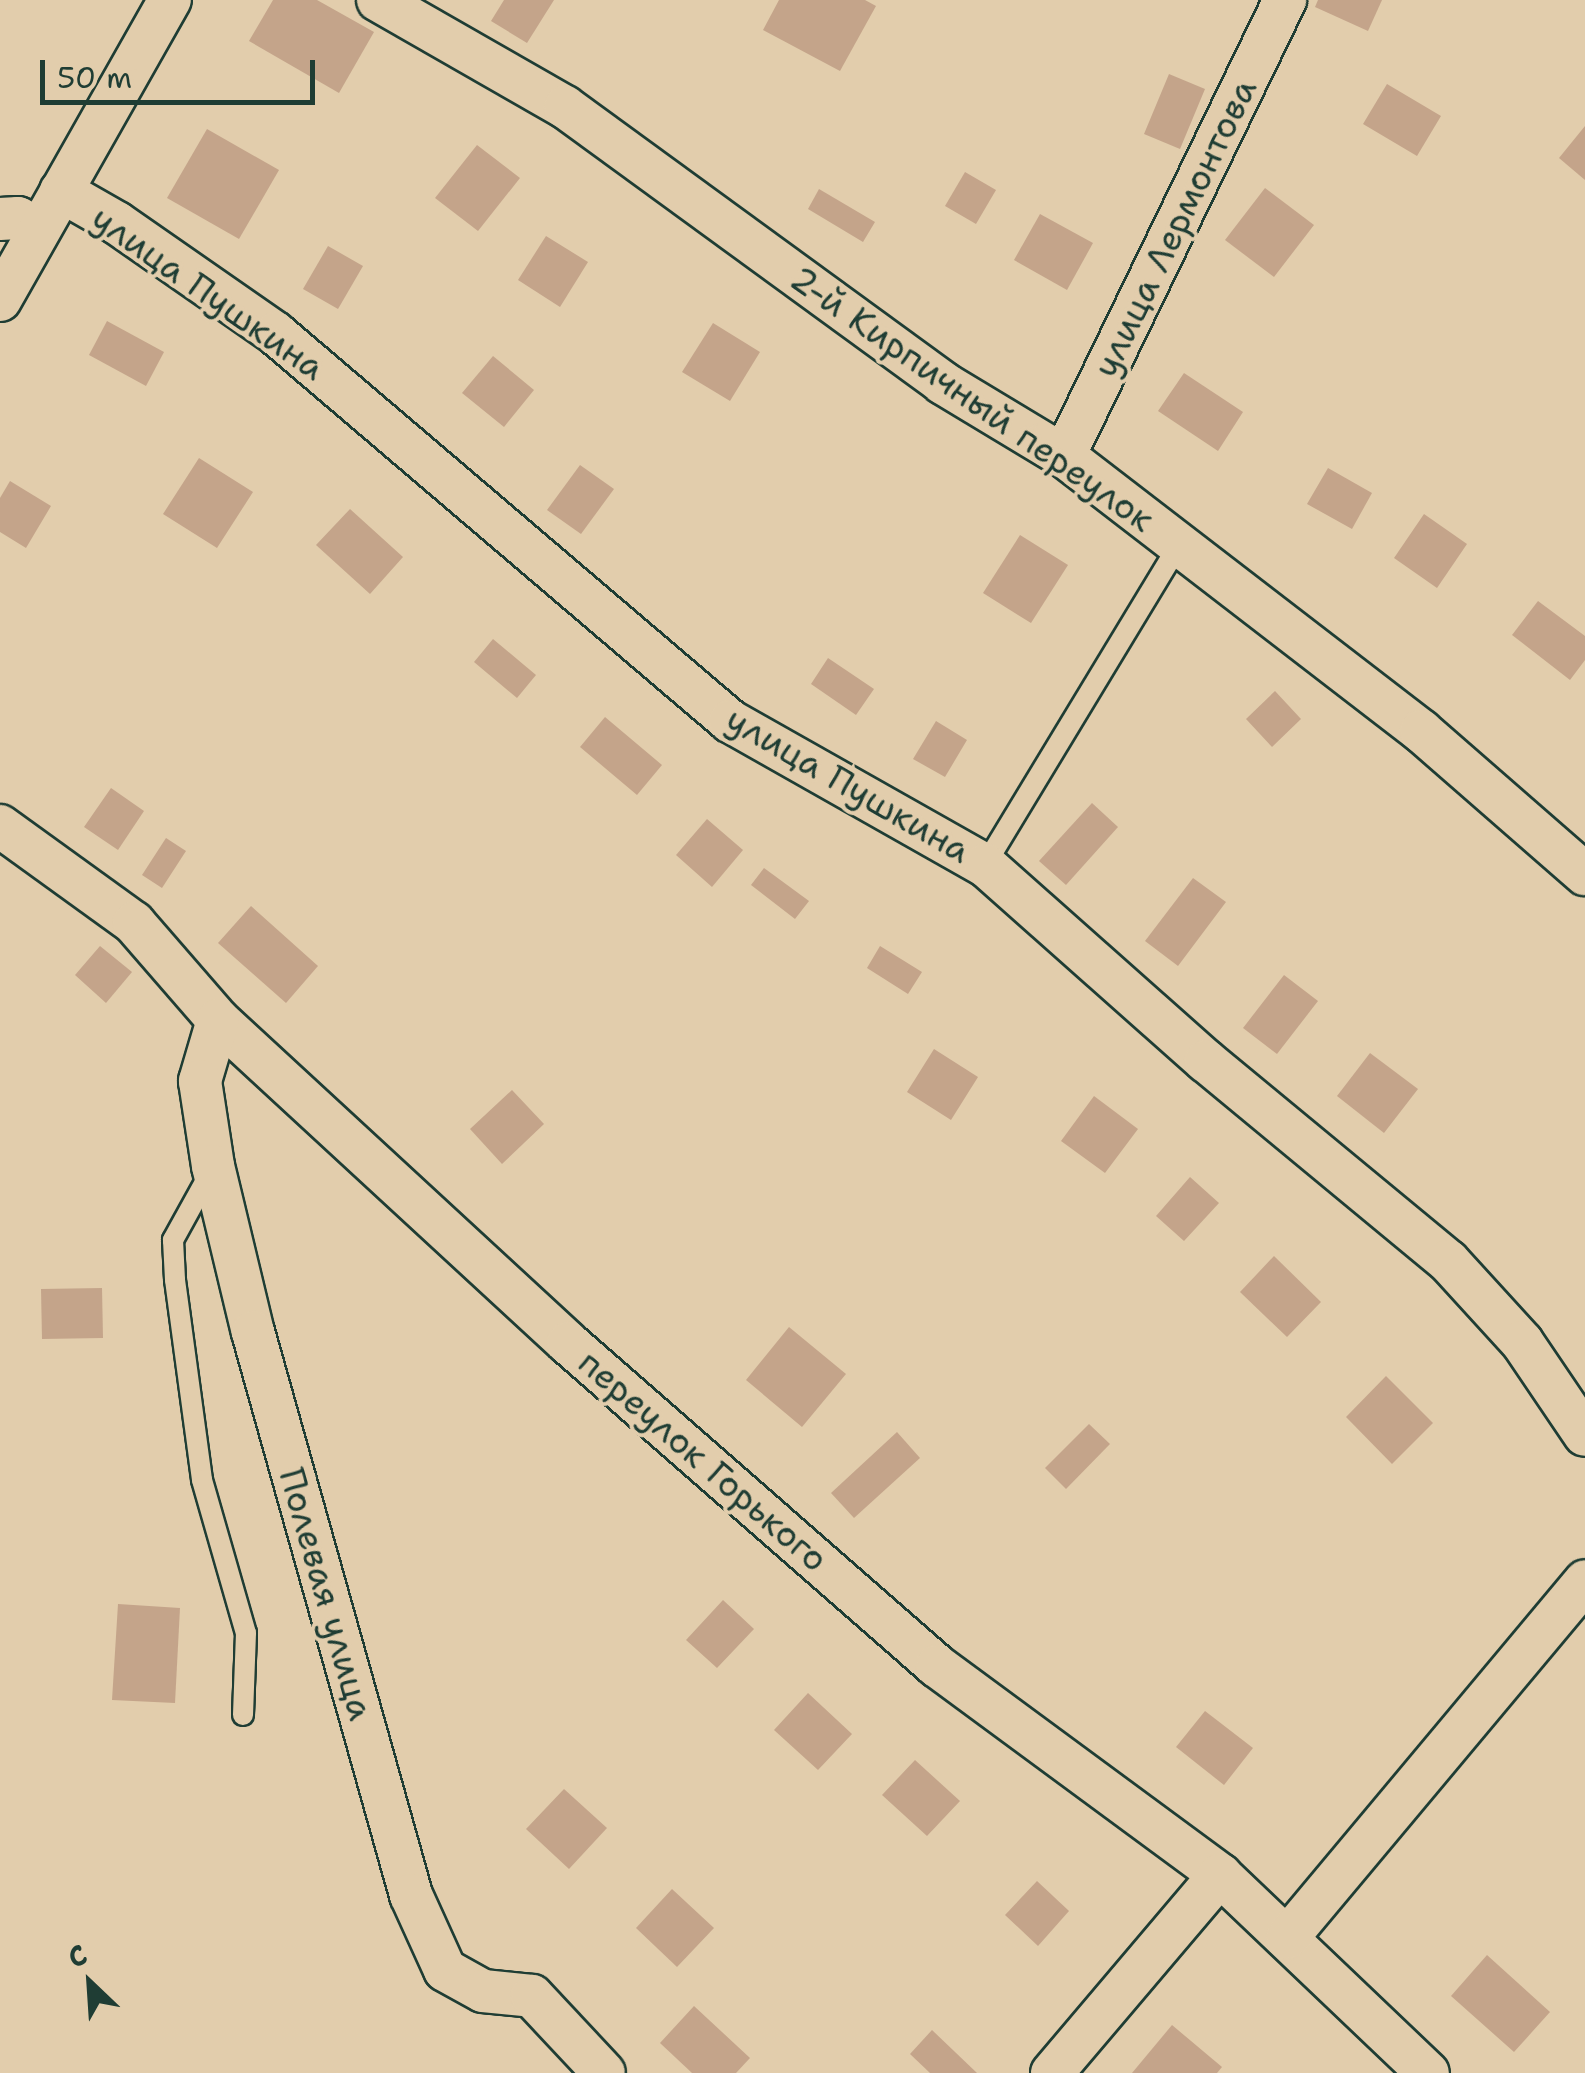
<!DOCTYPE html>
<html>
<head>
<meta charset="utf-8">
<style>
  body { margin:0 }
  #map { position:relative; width:1585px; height:2073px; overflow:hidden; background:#e2cdac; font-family:"Shantell Sans",sans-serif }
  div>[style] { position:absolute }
  .building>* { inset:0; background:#c4a48a }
  .roads { filter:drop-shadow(2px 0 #1f3d34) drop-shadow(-2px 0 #1f3d34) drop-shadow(0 2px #1f3d34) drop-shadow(0 -2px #1f3d34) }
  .service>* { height:20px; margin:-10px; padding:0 10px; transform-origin:10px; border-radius:10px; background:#e2cdac }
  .minor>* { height:42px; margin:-21px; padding:0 21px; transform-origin:21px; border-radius:21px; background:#e2cdac }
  span { translate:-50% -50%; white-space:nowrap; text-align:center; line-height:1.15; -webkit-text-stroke:8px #e2cdac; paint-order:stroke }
  .street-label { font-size:35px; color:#1f3d34 }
  .north { position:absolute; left:40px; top:1933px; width:100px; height:100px; -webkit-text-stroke:8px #e2cdac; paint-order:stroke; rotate:335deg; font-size:28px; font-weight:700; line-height:40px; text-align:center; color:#1f3d34 }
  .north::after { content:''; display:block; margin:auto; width:35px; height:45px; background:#1f3d34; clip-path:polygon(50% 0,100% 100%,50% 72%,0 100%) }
  .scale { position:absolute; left:40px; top:60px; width:275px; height:45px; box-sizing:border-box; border:5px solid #1f3d34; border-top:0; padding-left:12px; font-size:30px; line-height:35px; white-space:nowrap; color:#1f3d34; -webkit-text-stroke:8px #e2cdac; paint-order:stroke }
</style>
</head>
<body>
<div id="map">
  <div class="building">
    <i style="clip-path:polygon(273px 0,317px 0,374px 32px,339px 93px,249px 41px)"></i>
    <i style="clip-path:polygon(504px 0,554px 0,527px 43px,491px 21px)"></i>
    <i style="clip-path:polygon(779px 0,865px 0,876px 6px,840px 71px,763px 30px)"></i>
    <i style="clip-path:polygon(1318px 0,1382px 0,1368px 31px,1315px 7px)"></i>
    <i style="clip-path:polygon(1169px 74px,1205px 89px,1180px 149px,1144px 134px)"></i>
    <i style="clip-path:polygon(1387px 84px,1441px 116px,1417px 156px,1363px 124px)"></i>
    <i style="clip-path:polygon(1585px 126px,1585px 180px,1559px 158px)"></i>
    <i style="clip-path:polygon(207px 129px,279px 170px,239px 239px,167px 198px)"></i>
    <i style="clip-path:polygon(477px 145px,520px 178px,478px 231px,435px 198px)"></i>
    <i style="clip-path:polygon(965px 172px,996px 190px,976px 224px,945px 206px)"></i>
    <i style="clip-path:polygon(1265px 188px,1314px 225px,1274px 277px,1225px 240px)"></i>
    <i style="clip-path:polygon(819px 189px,875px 222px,863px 242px,808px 209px)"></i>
    <i style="clip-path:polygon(1040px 214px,1093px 243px,1067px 290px,1014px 260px)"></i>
    <i style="clip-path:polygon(546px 236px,588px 262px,560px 307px,518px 280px)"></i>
    <i style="clip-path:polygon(328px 246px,363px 266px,338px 309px,303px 289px)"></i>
    <i style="clip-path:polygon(107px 321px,164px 352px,146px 386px,89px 355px)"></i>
    <i style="clip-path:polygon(713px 323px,760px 352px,730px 401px,682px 372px)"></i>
    <i style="clip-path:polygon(493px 356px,534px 390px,504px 427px,462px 393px)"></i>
    <i style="clip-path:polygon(1184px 373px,1243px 412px,1218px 451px,1158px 411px)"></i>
    <i style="clip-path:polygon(199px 458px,253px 492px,217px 548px,163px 514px)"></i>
    <i style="clip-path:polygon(580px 465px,614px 489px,581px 534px,547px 510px)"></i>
    <i style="clip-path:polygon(1328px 468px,1372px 493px,1352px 529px,1307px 504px)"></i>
    <i style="clip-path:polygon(10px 481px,51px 506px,26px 548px,0 532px,0 498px)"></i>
    <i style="clip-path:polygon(350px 509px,403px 557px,370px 594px,316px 545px)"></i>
    <i style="clip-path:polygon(1424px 514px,1467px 544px,1437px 588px,1394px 558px)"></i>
    <i style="clip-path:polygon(1020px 535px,1068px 565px,1031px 623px,983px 593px)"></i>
    <i style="clip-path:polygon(1538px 601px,1585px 636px,1585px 660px,1570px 680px,1512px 635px)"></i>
    <i style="clip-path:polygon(493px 639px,536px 675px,517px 698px,474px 662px)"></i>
    <i style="clip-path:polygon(828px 658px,874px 689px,856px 715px,811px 684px)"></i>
    <i style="clip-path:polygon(1275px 691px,1301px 719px,1272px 747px,1246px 719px)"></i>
    <i style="clip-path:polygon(605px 717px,662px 765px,637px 795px,580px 747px)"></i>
    <i style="clip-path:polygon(936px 721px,967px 740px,945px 777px,913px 759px)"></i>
    <i style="clip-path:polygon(111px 788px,144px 811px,118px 850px,84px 827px)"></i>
    <i style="clip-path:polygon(1092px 803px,1118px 827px,1066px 885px,1039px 861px)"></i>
    <i style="clip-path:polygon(707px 819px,743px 850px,712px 887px,676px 855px)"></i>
    <i style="clip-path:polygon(166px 838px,186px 851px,162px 888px,142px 875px)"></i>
    <i style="clip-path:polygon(764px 868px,809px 901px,795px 919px,751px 885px)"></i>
    <i style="clip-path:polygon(1193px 878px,1226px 902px,1178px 966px,1145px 941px)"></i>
    <i style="clip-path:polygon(251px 906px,318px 966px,286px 1003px,218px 943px)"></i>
    <i style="clip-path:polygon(100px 946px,132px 972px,106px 1003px,75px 975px)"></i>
    <i style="clip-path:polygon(880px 946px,922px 972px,908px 994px,867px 968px)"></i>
    <i style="clip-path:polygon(1284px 975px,1318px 1001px,1277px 1054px,1243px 1028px)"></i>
    <i style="clip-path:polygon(934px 1049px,978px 1077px,951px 1120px,907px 1092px)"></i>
    <i style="clip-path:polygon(1370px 1053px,1418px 1089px,1384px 1133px,1337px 1096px)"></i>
    <i style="clip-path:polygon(512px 1090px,544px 1124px,502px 1164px,470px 1129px)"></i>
    <i style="clip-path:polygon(1094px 1096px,1138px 1129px,1105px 1173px,1061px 1141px)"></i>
    <i style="clip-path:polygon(1190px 1177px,1219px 1203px,1184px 1241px,1156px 1216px)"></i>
    <i style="clip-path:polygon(1274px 1256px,1321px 1302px,1287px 1337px,1240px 1292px)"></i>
    <i style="clip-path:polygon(102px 1288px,103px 1338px,42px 1339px,41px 1289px)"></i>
    <i style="clip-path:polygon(789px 1327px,846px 1374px,802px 1427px,746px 1380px)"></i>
    <i style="clip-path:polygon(1386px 1376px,1433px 1423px,1392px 1464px,1346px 1417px)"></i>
    <i style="clip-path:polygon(1089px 1424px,1110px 1444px,1066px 1489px,1045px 1468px)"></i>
    <i style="clip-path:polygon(897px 1432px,920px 1458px,854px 1518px,831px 1493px)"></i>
    <i style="clip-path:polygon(723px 1600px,754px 1629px,717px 1668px,686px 1640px)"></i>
    <i style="clip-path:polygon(118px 1604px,180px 1608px,175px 1703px,112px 1700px)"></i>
    <i style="clip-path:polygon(808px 1693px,852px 1734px,818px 1770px,774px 1730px)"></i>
    <i style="clip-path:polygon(1205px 1711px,1253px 1748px,1224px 1785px,1176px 1747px)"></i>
    <i style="clip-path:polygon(915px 1760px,960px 1801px,927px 1836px,882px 1795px)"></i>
    <i style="clip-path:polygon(564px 1789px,607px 1828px,569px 1869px,526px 1829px)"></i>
    <i style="clip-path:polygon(1037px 1881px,1069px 1911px,1038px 1946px,1005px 1915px)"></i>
    <i style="clip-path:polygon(672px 1889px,714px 1928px,677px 1967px,636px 1928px)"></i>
    <i style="clip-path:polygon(1487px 1955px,1550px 2012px,1514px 2052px,1451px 1996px)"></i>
    <i style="clip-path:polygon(694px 2006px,750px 2058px,736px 2073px,692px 2073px,660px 2043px)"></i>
    <i style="clip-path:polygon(1172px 2025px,1222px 2067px,1217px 2073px,1132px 2073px)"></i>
    <i style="clip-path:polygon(932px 2030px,977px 2073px,930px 2073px,910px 2054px)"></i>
  </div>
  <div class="roads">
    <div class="service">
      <i style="left:985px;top:865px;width:373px;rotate:-58.8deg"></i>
      <i style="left:210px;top:1173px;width:77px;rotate:118.9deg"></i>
      <i style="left:173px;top:1240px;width:40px;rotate:87.1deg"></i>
      <i style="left:175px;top:1280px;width:202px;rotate:82.3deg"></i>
      <i style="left:202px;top:1480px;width:159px;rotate:74deg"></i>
      <i style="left:246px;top:1633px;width:82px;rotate:92.1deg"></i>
    </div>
    <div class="minor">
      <i style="left:378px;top:0;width:215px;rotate:29.8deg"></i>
      <i style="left:565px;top:107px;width:468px;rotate:36.1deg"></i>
      <i style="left:943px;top:383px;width:141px;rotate:31.1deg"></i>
      <i style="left:1064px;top:456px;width:451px;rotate:37.6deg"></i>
      <i style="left:1421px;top:731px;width:218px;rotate:41.1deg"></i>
      <i style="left:61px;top:191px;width:64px;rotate:29.7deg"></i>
      <i style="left:117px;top:223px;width:193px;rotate:34.8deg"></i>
      <i style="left:275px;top:333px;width:598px;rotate:40.46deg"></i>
      <i style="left:730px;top:721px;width:293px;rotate:29.5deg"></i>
      <i style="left:985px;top:865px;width:295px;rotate:41.6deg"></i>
      <i style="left:1206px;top:1061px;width:314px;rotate:39.6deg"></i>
      <i style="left:1448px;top:1261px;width:110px;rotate:47.6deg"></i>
      <i style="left:1522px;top:1342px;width:112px;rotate:55.9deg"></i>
      <i style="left:0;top:219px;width:18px;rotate:-3deg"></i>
      <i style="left:18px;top:218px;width:24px;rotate:30deg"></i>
      <i style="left:0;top:300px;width:345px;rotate:-60.5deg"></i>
      <i style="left:1064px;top:456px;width:507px;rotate:-64.14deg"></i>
      <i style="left:0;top:826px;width:165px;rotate:35.9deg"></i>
      <i style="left:134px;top:923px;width:128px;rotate:49.1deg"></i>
      <i style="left:218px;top:1020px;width:476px;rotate:42.7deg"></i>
      <i style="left:568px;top:1343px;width:490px;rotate:41.2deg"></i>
      <i style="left:937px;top:1666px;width:352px;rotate:36.4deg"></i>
      <i style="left:1220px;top:1875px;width:287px;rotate:43.6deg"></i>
      <i style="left:218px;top:1020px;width:64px;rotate:106.4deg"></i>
      <i style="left:200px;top:1081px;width:86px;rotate:81.3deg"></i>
      <i style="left:213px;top:1166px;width:171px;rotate:76.5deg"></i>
      <i style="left:253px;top:1332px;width:585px;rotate:74.32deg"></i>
      <i style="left:411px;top:1895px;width:82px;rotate:65.6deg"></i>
      <i style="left:445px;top:1970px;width:43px;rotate:28.9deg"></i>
      <i style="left:483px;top:1991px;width:49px;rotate:5.8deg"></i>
      <i style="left:532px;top:1996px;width:105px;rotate:46.9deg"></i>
      <i style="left:1287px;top:1938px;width:465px;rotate:-50.1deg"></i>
      <i style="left:1052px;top:2073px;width:260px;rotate:-49.7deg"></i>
    </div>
  </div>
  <div class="street-label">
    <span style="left:1175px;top:228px;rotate:-64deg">улица Лермонтова</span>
    <span style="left:208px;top:293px;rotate:35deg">улица Пушкина</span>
    <span style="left:972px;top:399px;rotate:35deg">2-й Кирпичный переулок</span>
    <span style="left:848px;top:785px;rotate:30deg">улица Пушкина</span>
    <span style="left:703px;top:1461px;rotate:41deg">переулок Горького</span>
    <span style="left:326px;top:1594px;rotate:74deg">Полевая улица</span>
  </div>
  <div class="north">С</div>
  <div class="scale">50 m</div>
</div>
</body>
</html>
